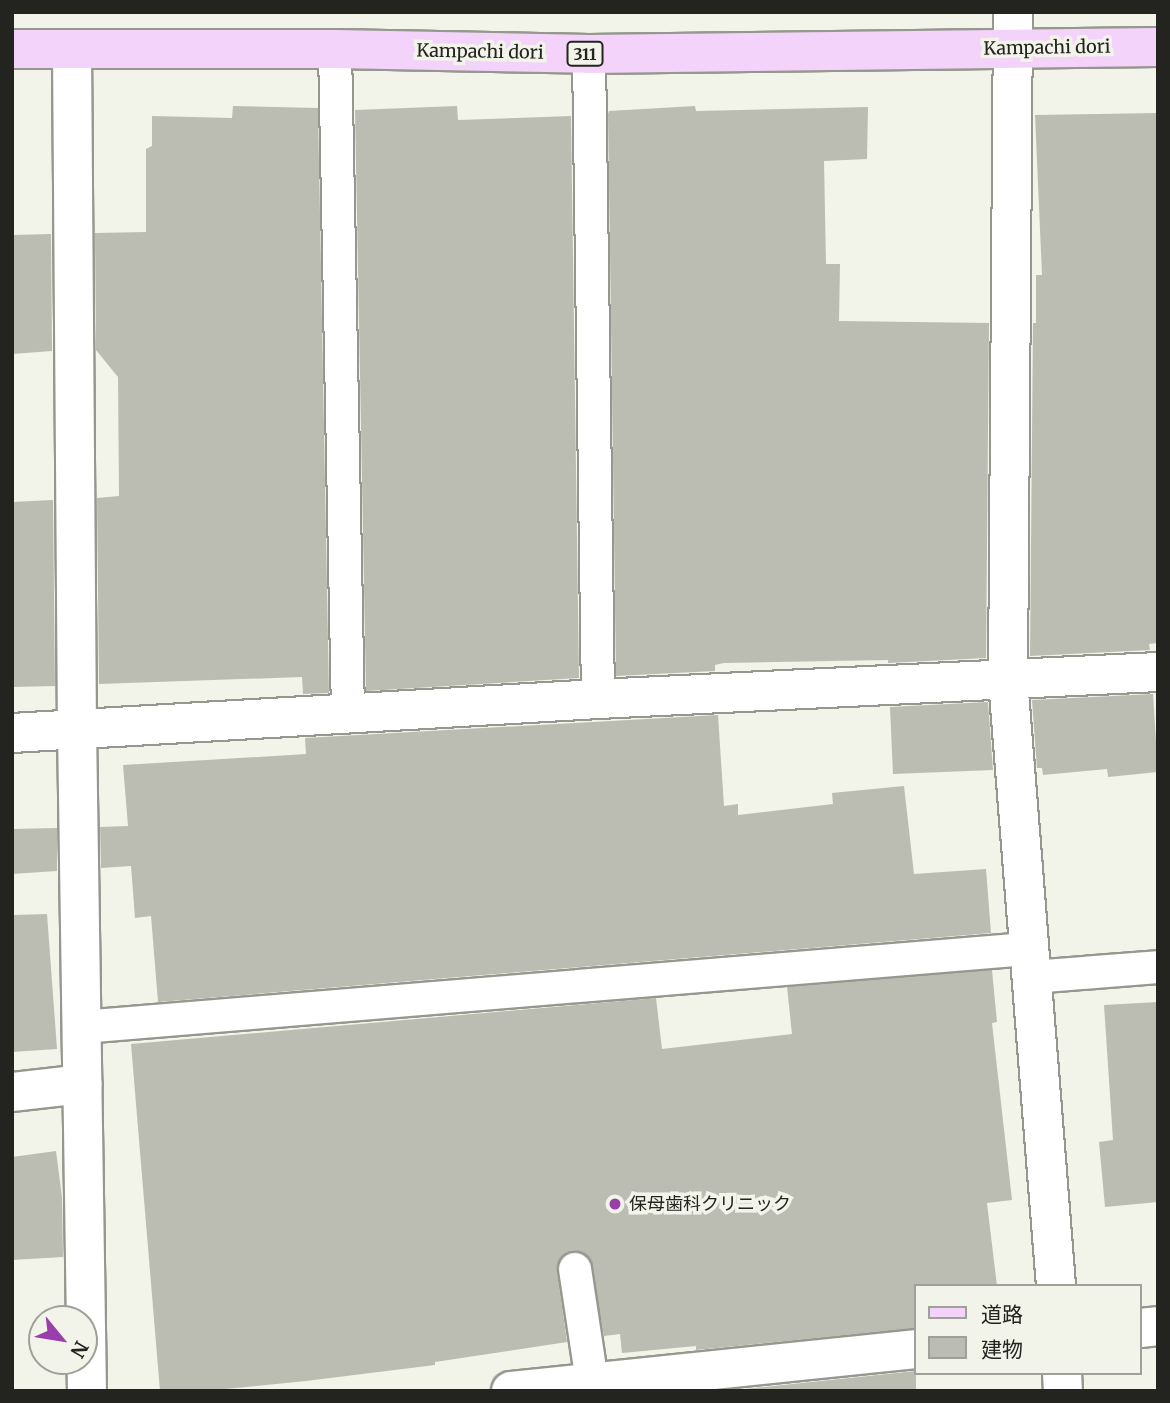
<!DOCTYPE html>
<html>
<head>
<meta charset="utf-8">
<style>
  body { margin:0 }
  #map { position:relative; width:1170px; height:1403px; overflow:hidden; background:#f2f3e9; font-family:Merriweather,"Noto Sans JP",serif }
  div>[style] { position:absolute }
  .building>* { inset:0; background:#bbbdb3 }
  .roads { filter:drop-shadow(2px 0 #96978e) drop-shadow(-2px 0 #96978e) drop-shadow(0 2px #96978e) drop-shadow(0 -2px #96978e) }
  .lane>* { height:32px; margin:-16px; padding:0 16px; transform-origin:16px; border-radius:16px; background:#fff }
  .street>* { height:38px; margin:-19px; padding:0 19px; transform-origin:19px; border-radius:19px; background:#fff }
  .primary>* { height:38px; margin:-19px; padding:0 19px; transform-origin:19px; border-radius:19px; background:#f3d3fa }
  .dots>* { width:19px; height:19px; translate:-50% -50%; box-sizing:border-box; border:4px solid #f2f3e9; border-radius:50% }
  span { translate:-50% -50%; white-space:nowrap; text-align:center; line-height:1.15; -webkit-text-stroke:7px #f2f3e9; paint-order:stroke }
  .shield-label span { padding:2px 5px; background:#f2f3e9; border:2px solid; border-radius:5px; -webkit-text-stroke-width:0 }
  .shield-label { font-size:16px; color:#232420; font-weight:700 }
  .street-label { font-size:18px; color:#232420 }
  .poi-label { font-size:18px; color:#232420 }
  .left { translate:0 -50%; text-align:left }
  .frame { position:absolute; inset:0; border:14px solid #232420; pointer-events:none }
  .legend { position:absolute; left:914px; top:1284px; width:228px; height:91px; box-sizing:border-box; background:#f2f3e9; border:2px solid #9fa099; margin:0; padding:9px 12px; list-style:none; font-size:21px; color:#232420 }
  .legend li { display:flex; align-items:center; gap:14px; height:35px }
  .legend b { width:35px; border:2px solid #9fa099 }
  .north { position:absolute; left:28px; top:1305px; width:70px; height:70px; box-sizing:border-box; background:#f2f3e9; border:2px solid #9fa099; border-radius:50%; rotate:120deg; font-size:19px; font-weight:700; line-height:28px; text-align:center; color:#232420 }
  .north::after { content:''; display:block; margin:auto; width:24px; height:32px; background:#983fab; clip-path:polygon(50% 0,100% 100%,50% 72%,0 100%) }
</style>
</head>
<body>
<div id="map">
  <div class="building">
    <i style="clip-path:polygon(233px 106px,318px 108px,329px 693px,303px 694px,302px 677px,99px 684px,97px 498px,119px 496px,118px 377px,96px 350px,95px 233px,146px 232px,146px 149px,152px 146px,152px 116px,232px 118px)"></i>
    <i style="clip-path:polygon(457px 106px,458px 120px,571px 116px,579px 678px,366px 691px,355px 110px)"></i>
    <i style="clip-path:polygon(695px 106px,696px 111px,868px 107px,867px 159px,824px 161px,826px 264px,840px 264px,839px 321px,989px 323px,986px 658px,888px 663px,888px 660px,724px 663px,715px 665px,715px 671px,616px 676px,608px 114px,609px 111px)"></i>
    <i style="clip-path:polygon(1158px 113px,1158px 643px,1149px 644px,1150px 650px,1030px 656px,1033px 323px,1036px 323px,1036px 275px,1042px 275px,1035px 115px)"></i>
    <i style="clip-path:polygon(51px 234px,52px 351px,12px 354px,12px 235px)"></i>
    <i style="clip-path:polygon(53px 500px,55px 686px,12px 687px,12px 502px)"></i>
    <i style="clip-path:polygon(1153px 694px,1158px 772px,1108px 777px,1107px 769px,1043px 775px,1042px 768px,1037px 768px,1032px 700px)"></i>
    <i style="clip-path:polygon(988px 702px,993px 770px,893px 774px,890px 707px)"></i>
    <i style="clip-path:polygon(718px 715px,724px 806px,738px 804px,738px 815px,833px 804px,832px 793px,904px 786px,914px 874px,986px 869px,991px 933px,158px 1002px,151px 916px,135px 918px,131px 866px,101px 868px,100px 827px,128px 826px,123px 765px,306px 754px,305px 738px)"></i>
    <i style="clip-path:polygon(57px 828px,57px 871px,12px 874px,12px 829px)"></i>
    <i style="clip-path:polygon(47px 914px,57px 1049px,12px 1052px,12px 915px)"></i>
    <i style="clip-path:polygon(992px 970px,997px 1022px,992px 1023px,1012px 1200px,987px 1203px,997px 1286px,916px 1286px,916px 1328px,696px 1350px,696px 1346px,622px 1353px,620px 1334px,604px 1336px,590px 1258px,573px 1251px,563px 1255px,557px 1271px,567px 1342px,435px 1362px,435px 1365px,306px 1381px,206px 1391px,160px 1391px,131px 1044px,656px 998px,662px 1049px,792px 1034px,787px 987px)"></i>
    <i style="clip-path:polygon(1158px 1002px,1158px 1202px,1105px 1207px,1099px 1142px,1113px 1140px,1104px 1005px)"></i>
    <i style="clip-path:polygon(56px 1151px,62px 1197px,63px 1257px,12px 1260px,12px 1157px)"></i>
    <i style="clip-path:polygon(916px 1371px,916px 1391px,725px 1391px)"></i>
  </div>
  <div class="roads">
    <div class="lane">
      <i style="left:335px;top:49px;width:666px;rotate:88.88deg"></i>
      <i style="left:589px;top:54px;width:645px;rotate:89.2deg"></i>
      <i style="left:1032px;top:977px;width:126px;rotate:-4.5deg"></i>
      <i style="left:82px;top:1027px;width:948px;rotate:-4.72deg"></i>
      <i style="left:575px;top:1269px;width:114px;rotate:81.4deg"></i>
    </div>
    <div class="street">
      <i style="left:1013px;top:12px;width:668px;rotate:90.43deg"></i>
      <i style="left:1008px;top:680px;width:608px;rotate:85.47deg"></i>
      <i style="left:72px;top:49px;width:679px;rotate:89.58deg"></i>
      <i style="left:77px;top:728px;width:663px;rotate:89.14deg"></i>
      <i style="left:12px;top:733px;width:587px;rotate:-3.32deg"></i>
      <i style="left:598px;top:699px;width:561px;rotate:-2.76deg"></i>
      <i style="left:12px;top:1092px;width:71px;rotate:-6.4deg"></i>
      <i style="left:1140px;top:1328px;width:18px;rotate:-6deg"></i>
      <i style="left:1062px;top:1373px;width:18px;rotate:87deg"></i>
      <i style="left:511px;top:1391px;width:407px;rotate:-5.9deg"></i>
    </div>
    <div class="primary">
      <i style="left:12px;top:49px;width:323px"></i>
      <i style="left:335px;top:49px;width:254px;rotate:1.1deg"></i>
      <i style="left:589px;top:54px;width:569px;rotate:-0.7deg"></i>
    </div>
  </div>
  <div class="dots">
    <i style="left:615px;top:1204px;background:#983fab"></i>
  </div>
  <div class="shield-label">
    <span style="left:585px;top:54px">311</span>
  </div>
  <div class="street-label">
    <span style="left:1047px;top:48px;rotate:-1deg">Kampachi dori</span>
    <span style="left:480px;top:52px;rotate:1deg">Kampachi dori</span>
  </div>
  <div class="poi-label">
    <span class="left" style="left:629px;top:1204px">保母歯科クリニック</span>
  </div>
  <div class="frame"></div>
  <ul class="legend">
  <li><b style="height:9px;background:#f3d3fa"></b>道路</li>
  <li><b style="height:19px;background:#bbbdb3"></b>建物</li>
  </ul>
  <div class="north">N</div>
</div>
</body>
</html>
